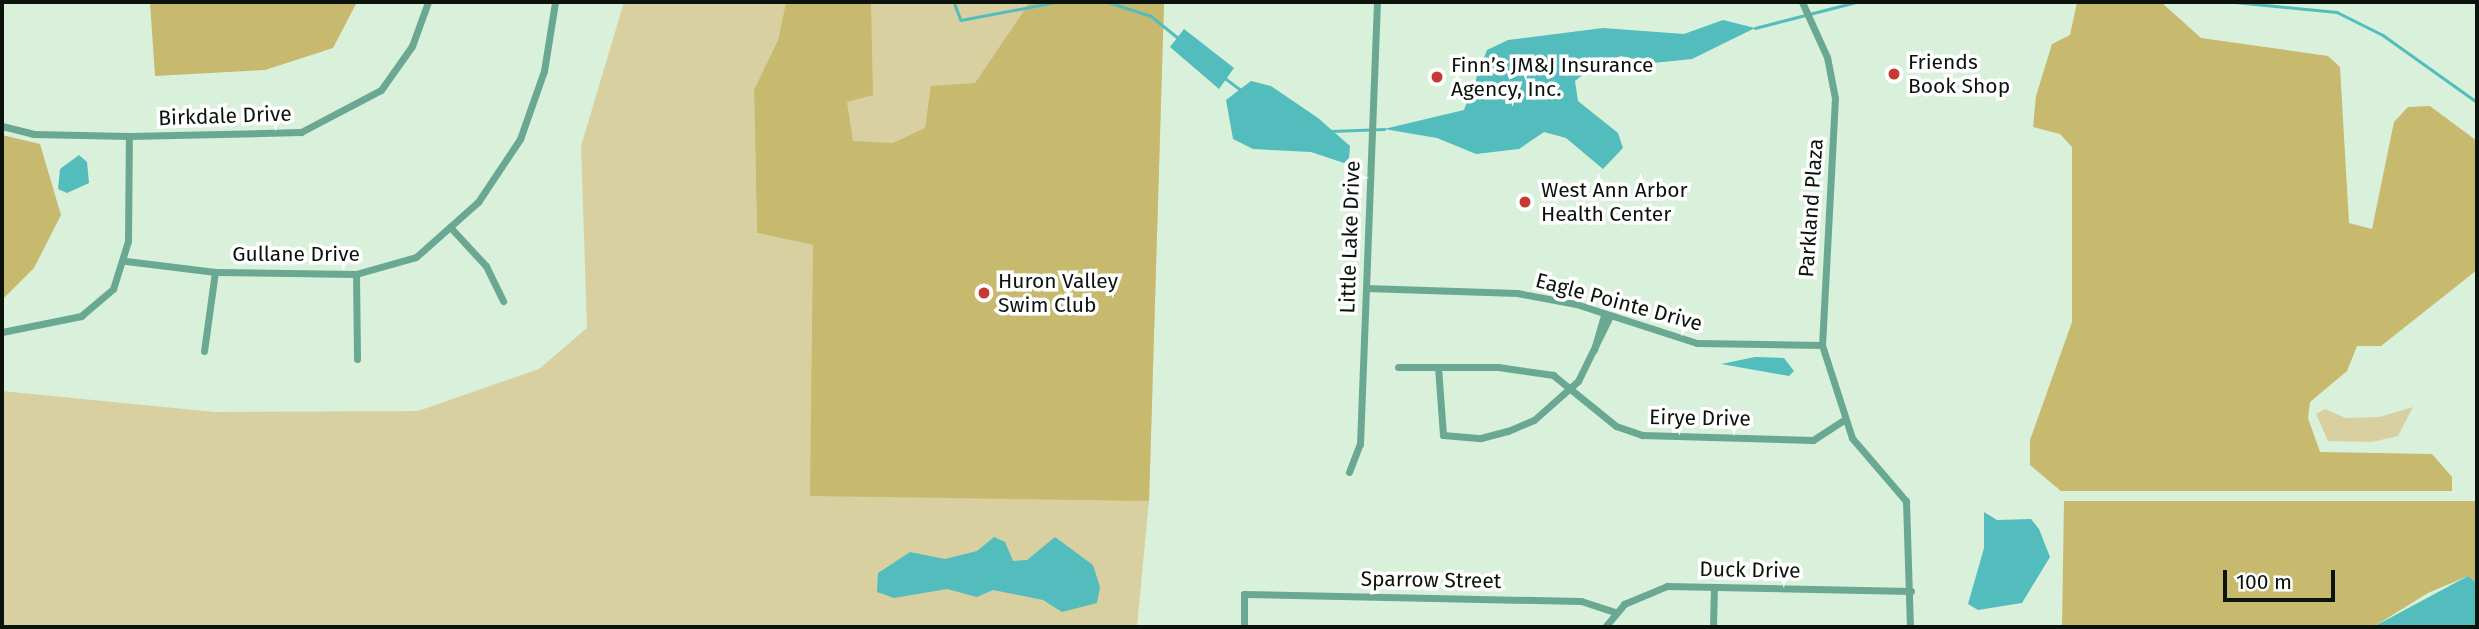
<!DOCTYPE html>
<html>
<head>
<meta charset="utf-8">
<style>
  body { margin:0 }
  #map { position:relative; width:2479px; height:629px; overflow:hidden; background:#d9f1db; font-family:"Fira Sans",sans-serif }
  div>[style] { position:absolute }
  .green>* { inset:0; background:#d9d0a2 }
  .forest>* { inset:0; background:#c7b96e }
  .water>* { inset:0; background:#53bcbc }
  .stream>* { height:2.5px; margin:-1.25px; padding:0 1.25px; transform-origin:1.25px; border-radius:1.25px; background:#53bcbc }
  .minor>* { height:7px; margin:-3.5px; padding:0 3.5px; transform-origin:3.5px; border-radius:3.5px; background:#6ba893 }
  .dots>* { width:19px; height:19px; translate:-50% -50%; box-sizing:border-box; border:4px solid #fff; border-radius:50% }
  span { translate:-50% -50%; white-space:nowrap; text-align:center; line-height:1.15; -webkit-text-stroke:7px #fff; paint-order:stroke }
  .poi-label { font-size:21px; color:#0b130c }
  .left { translate:0 -50%; text-align:left }
  .street-label { font-size:21px; color:#0b130c }
  .frame { position:absolute; inset:0; border:4px solid #0b130c; pointer-events:none }
  .scale { position:absolute; left:2223px; top:570px; width:112px; height:32px; box-sizing:border-box; border:4px solid #0b130c; border-top:0; padding-left:9px; font-size:21px; line-height:24px; white-space:nowrap; color:#0b130c; -webkit-text-stroke:5px #fff; paint-order:stroke }
</style>
</head>
<body>
<div id="map">
  <div class="green">
    <i style="clip-path:polygon(624px 2px,786px 2px,778px 40px,754px 91px,757px 233px,813px 245px,818px 2px,1164px 2px,1149px 501px,1137px 627px,2px 627px,2px 391px,215px 412px,418px 411px,539px 369px,587px 328px,581px 146px)"></i>
    <i style="clip-path:polygon(2413px 407px,2398px 436px,2372px 442px,2328px 441px,2316px 414px,2325px 409px,2346px 418px,2379px 417px)"></i>
  </div>
  <div class="forest">
    <i style="clip-path:polygon(150px 2px,357px 2px,333px 48px,265px 70px,155px 76px)"></i>
    <i style="clip-path:polygon(786px 2px,871px 2px,873px 95px,847px 102px,853px 141px,893px 143px,925px 128px,931px 86px,975px 83px,1030px 2px,1164px 2px,1149px 501px,810px 496px,813px 245px,757px 233px,754px 90px,778px 40px)"></i>
    <i style="clip-path:polygon(2077px 2px,2161px 2px,2201px 38px,2328px 56px,2340px 67px,2349px 223px,2372px 229px,2394px 122px,2408px 107px,2430px 106px,2477px 141px,2477px 270px,2381px 346px,2357px 346px,2347px 371px,2310px 402px,2308px 418px,2320px 452px,2432px 454px,2452px 477px,2452px 491px,2061px 491px,2030px 465px,2030px 440px,2072px 322px,2072px 147px,2060px 134px,2033px 127px,2036px 96px,2052px 44px,2070px 35px)"></i>
    <i style="clip-path:polygon(2px 135px,40px 144px,61px 215px,34px 268px,2px 300px)"></i>
    <i style="clip-path:polygon(2064px 501px,2477px 501px,2477px 583px,2468px 576px,2428px 593px,2373px 627px,2062px 627px)"></i>
  </div>
  <div class="water">
    <i style="clip-path:polygon(1723px 20px,1755px 28px,1692px 59px,1653px 63px,1621px 56px,1596px 64px,1575px 81px,1578px 101px,1618px 133px,1623px 148px,1603px 169px,1566px 138px,1544px 132px,1519px 149px,1476px 154px,1437px 138px,1384px 129px,1464px 110px,1487px 50px,1508px 40px,1603px 28px,1684px 34px)"></i>
    <i style="clip-path:polygon(1184px 29px,1234px 68px,1219px 89px,1170px 47px)"></i>
    <i style="clip-path:polygon(1251px 81px,1271px 86px,1318px 118px,1350px 146px,1349px 158px,1344px 163px,1311px 152px,1253px 149px,1233px 139px,1226px 100px)"></i>
    <i style="clip-path:polygon(79px 155px,87px 162px,89px 183px,67px 193px,58px 189px,60px 169px)"></i>
    <i style="clip-path:polygon(1755px 357px,1784px 358px,1794px 371px,1789px 376px,1721px 364px)"></i>
    <i style="clip-path:polygon(1984px 512px,1997px 520px,2031px 519px,2039px 529px,2050px 557px,2022px 603px,1978px 610px,1968px 604px,1984px 548px)"></i>
    <i style="clip-path:polygon(994px 537px,1005px 542px,1013px 561px,1027px 560px,1055px 537px,1093px 565px,1100px 587px,1097px 603px,1062px 612px,1043px 600px,993px 590px,977px 597px,947px 589px,894px 598px,877px 592px,878px 573px,910px 552px,945px 559px,977px 551px)"></i>
    <i style="clip-path:polygon(2468px 576px,2477px 583px,2477px 627px,2373px 627px)"></i>
  </div>
  <div class="stream">
    <i style="left:954px;top:2px;width:19px;rotate:69deg"></i>
    <i style="left:961px;top:20px;width:97px;rotate:-10.7deg"></i>
    <i style="left:1108px;top:2px;width:45px;rotate:18deg"></i>
    <i style="left:1151px;top:16px;width:33px;rotate:39deg"></i>
    <i style="left:2235px;top:2px;width:102px;rotate:5.6deg"></i>
    <i style="left:2337px;top:12px;width:51px;rotate:26.6deg"></i>
    <i style="left:2383px;top:35px;width:115px;rotate:35.5deg"></i>
    <i style="left:1755px;top:28px;width:104px;rotate:-14.4deg"></i>
    <i style="left:1225px;top:78px;width:21px;rotate:37deg"></i>
    <i style="left:1331px;top:131px;width:53px;rotate:-2.2deg"></i>
  </div>
  <div class="minor">
    <i style="left:1802px;top:2px;width:60px;rotate:65.6deg"></i>
    <i style="left:1827px;top:57px;width:42px;rotate:79deg"></i>
    <i style="left:1835px;top:98px;width:247px;rotate:93deg"></i>
    <i style="left:1822px;top:345px;width:98px;rotate:72.1deg"></i>
    <i style="left:1852px;top:438px;width:83px;rotate:49.4deg"></i>
    <i style="left:1906px;top:501px;width:126px;rotate:88.2deg"></i>
    <i style="left:2px;top:126px;width:32px;rotate:14deg"></i>
    <i style="left:33px;top:134px;width:96px;rotate:1.2deg"></i>
    <i style="left:129px;top:136px;width:172px;rotate:-1.3deg"></i>
    <i style="left:301px;top:132px;width:90px;rotate:-27.7deg"></i>
    <i style="left:381px;top:90px;width:54px;rotate:-54.8deg"></i>
    <i style="left:412px;top:46px;width:47px;rotate:-70deg"></i>
    <i style="left:450px;top:227px;width:53px;rotate:47.3deg"></i>
    <i style="left:486px;top:266px;width:39px;rotate:64deg"></i>
    <i style="left:126px;top:261px;width:90px;rotate:7deg"></i>
    <i style="left:215px;top:272px;width:141px;rotate:0.8deg"></i>
    <i style="left:356px;top:274px;width:62px;rotate:-15.8deg"></i>
    <i style="left:416px;top:257px;width:83px;rotate:-41.6deg"></i>
    <i style="left:478px;top:202px;width:76px;rotate:-56.3deg"></i>
    <i style="left:520px;top:139px;width:72px;rotate:-70.6deg"></i>
    <i style="left:544px;top:71px;width:70px;rotate:-80.9deg"></i>
    <i style="left:356px;top:274px;width:85px;rotate:89.3deg"></i>
    <i style="left:1366px;top:288px;width:151px;rotate:1.9deg"></i>
    <i style="left:1517px;top:293px;width:60px;rotate:10.6deg"></i>
    <i style="left:1576px;top:304px;width:127px;rotate:17.9deg"></i>
    <i style="left:1697px;top:343px;width:125px;rotate:0.9deg"></i>
    <i style="left:2px;top:332px;width:81px;rotate:-11.4deg"></i>
    <i style="left:81px;top:316px;width:42px;rotate:-40.2deg"></i>
    <i style="left:113px;top:289px;width:50px;rotate:-72.6deg"></i>
    <i style="left:128px;top:241px;width:105px;rotate:-89.5deg"></i>
    <i style="left:1594px;top:350px;width:37px;rotate:-74deg"></i>
    <i style="left:204px;top:351px;width:80px;rotate:-82.1deg"></i>
    <i style="left:1398px;top:367px;width:100px"></i>
    <i style="left:1498px;top:367px;width:56px;rotate:8.3deg"></i>
    <i style="left:1553px;top:375px;width:81px;rotate:39deg"></i>
    <i style="left:1616px;top:426px;width:28px;rotate:19deg"></i>
    <i style="left:1642px;top:435px;width:171px;rotate:1.7deg"></i>
    <i style="left:1813px;top:440px;width:38px;rotate:-33deg"></i>
    <i style="left:1438px;top:367px;width:68px;rotate:85.8deg"></i>
    <i style="left:1443px;top:435px;width:38px;rotate:5deg"></i>
    <i style="left:1481px;top:438px;width:28px;rotate:-15deg"></i>
    <i style="left:1508px;top:431px;width:28px;rotate:-23deg"></i>
    <i style="left:1534px;top:420px;width:59px;rotate:-41.6deg"></i>
    <i style="left:1578px;top:381px;width:72px;rotate:-63.8deg"></i>
    <i style="left:1349px;top:472px;width:30px;rotate:-69deg"></i>
    <i style="left:1360px;top:444px;width:442px;rotate:-87.8deg"></i>
    <i style="left:1244px;top:627px;width:33px;rotate:-90deg"></i>
    <i style="left:1244px;top:594px;width:337px;rotate:1.2deg"></i>
    <i style="left:1581px;top:601px;width:35px;rotate:18deg"></i>
    <i style="left:1605px;top:627px;width:30px;rotate:-50deg"></i>
    <i style="left:1624px;top:604px;width:47px;rotate:-22.7deg"></i>
    <i style="left:1667px;top:586px;width:244px;rotate:1.2deg"></i>
    <i style="left:1713px;top:627px;width:40px;rotate:-88.6deg"></i>
  </div>
  <div class="dots">
    <i style="left:1894px;top:74px;background:#c73933"></i>
    <i style="left:1437px;top:77px;background:#c73933"></i>
    <i style="left:1525px;top:202px;background:#c73933"></i>
    <i style="left:984px;top:293px;background:#c73933"></i>
  </div>
  <div class="poi-label">
    <span class="left" style="left:1908px;top:74px">Friends<br>Book Shop</span>
    <span class="left" style="left:1451px;top:77px">Finn’s JM&amp;J Insurance<br>Agency, Inc.</span>
    <span class="left" style="left:1541px;top:202px">West Ann Arbor<br>Health Center</span>
    <span class="left" style="left:998px;top:293px">Huron Valley<br>Swim Club</span>
  </div>
  <div class="street-label">
    <span style="left:225px;top:116px;rotate:-2deg">Birkdale Drive</span>
    <span style="left:1811px;top:208px;rotate:-86deg">Parkland Plaza</span>
    <span style="left:1350px;top:237px;rotate:-88deg">Little Lake Drive</span>
    <span style="left:296px;top:254px">Gullane Drive</span>
    <span style="left:1619px;top:302px;rotate:15deg">Eagle Pointe Drive</span>
    <span style="left:1700px;top:418px;rotate:1deg">Eirye Drive</span>
    <span style="left:1750px;top:570px;rotate:1deg">Duck Drive</span>
    <span style="left:1431px;top:580px;rotate:1deg">Sparrow Street</span>
  </div>
  <div class="frame"></div>
  <div class="scale">100 m</div>
</div>
</body>
</html>
